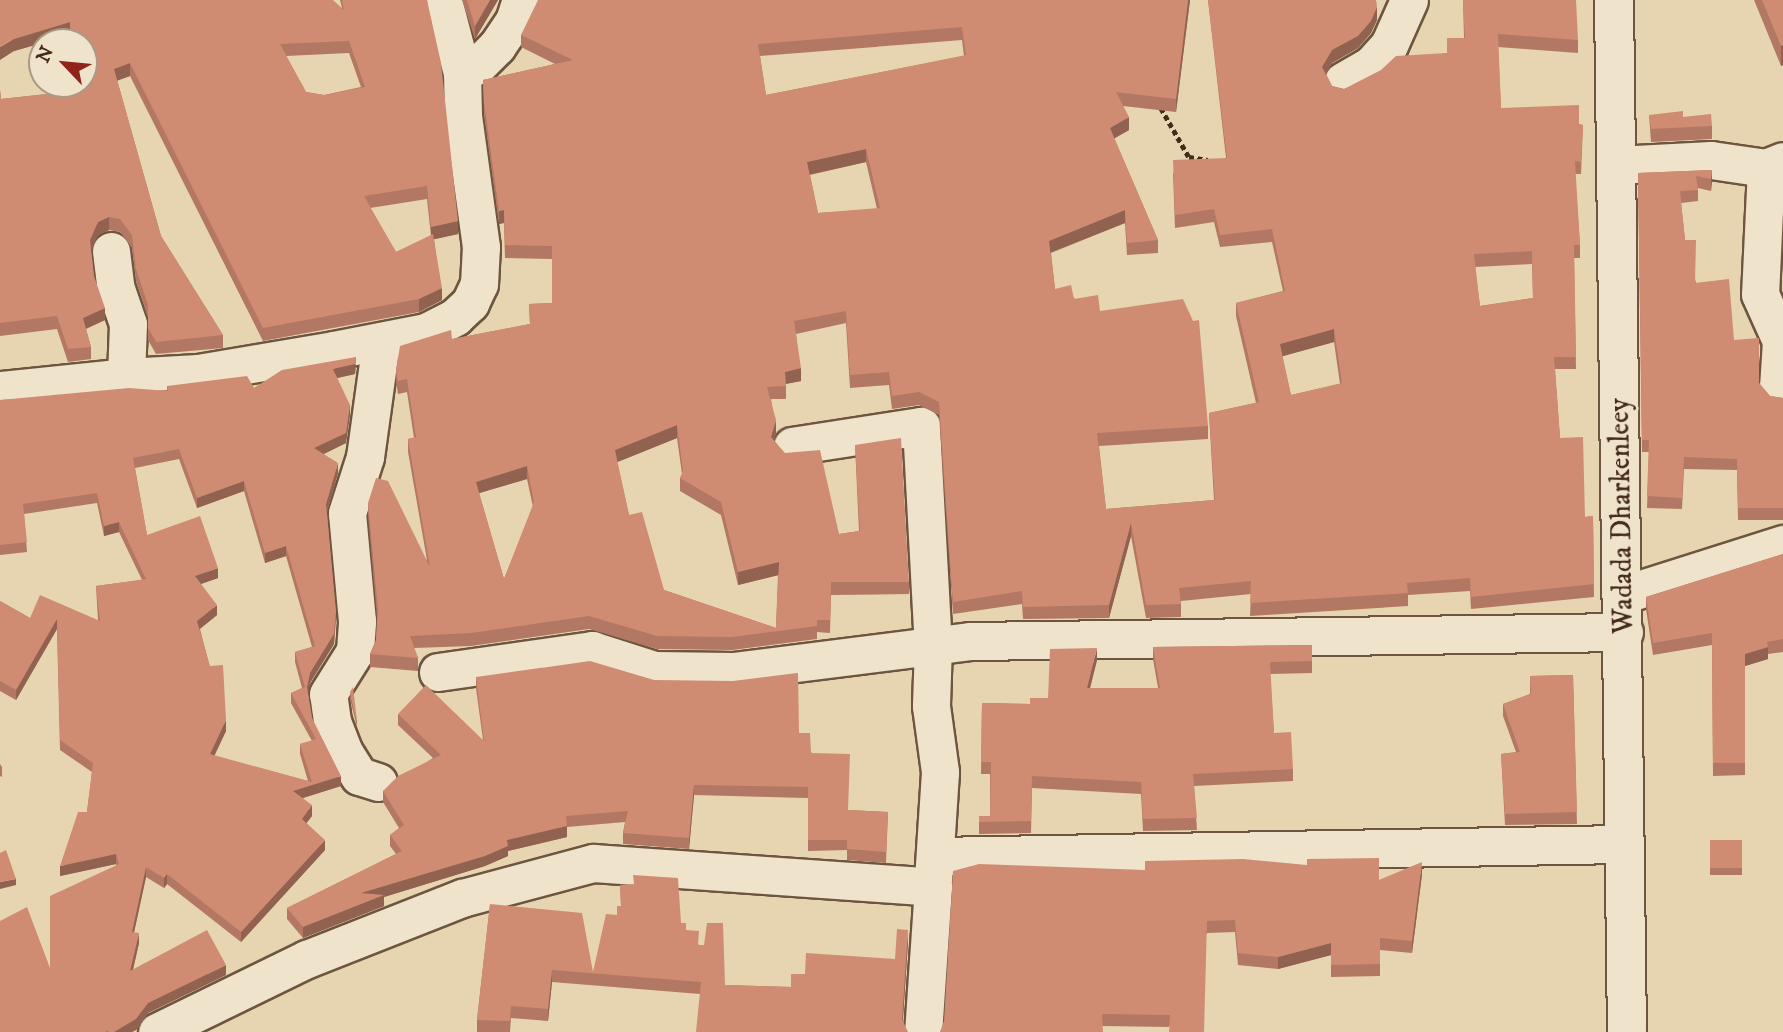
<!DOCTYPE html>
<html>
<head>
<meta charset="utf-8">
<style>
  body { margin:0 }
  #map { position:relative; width:1783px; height:1032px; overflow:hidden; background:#e7d4b1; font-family:"IM FELL DW Pica",serif }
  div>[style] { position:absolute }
  .path>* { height:4.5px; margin-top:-2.25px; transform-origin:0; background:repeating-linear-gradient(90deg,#462b1a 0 5px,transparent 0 8.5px) }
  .roads { filter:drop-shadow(2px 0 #6e5540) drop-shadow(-2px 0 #6e5540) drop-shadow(0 2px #6e5540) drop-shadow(0 -2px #6e5540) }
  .street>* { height:37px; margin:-18.5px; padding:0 18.5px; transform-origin:18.5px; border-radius:18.5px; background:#efe3cc }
  .secondary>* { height:38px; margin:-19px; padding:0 19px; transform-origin:19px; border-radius:19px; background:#efe3cc }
  .wall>* { inset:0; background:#b27863 }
  .shaded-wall>* { inset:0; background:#916250 }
  .building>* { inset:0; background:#cf8c73 }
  span { translate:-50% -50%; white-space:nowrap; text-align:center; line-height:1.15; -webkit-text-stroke:5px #efe3cc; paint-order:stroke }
  .street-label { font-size:28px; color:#462b1a }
  .north { position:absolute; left:28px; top:28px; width:70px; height:70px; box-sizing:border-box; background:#efe3cc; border:2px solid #ab9985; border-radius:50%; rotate:296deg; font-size:19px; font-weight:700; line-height:28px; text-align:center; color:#462b1a }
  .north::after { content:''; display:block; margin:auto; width:24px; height:32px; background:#8f2418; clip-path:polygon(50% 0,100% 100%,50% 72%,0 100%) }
</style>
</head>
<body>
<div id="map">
  <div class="path">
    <i style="left:1161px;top:108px;width:56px;rotate:60.3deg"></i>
    <i style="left:1189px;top:157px;width:19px;rotate:9deg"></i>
  </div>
  <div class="roads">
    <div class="street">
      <i style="left:462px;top:73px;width:18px;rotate:-27deg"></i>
      <i style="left:478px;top:65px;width:27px;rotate:-45deg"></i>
      <i style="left:497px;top:46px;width:30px;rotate:-56deg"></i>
      <i style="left:514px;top:21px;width:22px;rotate:-72deg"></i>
      <i style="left:1343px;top:81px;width:32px;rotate:-30deg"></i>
      <i style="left:1371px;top:65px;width:27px;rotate:-48deg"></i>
      <i style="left:1389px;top:45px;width:49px;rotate:-66deg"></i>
      <i style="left:1616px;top:165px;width:95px;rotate:-3deg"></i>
      <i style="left:1711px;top:160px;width:56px;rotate:8.3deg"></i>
      <i style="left:1766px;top:168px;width:18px;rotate:-22deg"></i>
      <i style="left:1766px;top:168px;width:126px;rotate:92.7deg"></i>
      <i style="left:1760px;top:294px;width:51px;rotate:65.9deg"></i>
      <i style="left:1781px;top:341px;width:46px;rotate:93.7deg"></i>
      <i style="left:1778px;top:387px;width:6px;rotate:39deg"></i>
      <i style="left:111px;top:251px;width:35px;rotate:83deg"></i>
      <i style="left:115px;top:286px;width:40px;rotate:71.1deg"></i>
      <i style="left:128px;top:324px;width:53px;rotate:92.2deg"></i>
      <i style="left:126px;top:377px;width:72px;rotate:-3.2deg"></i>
      <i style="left:198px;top:373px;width:138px;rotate:-9.6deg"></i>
      <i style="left:334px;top:350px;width:94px;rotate:-11.1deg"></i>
      <i style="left:426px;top:332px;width:33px;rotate:-27deg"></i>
      <i style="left:455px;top:317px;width:21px;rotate:-43deg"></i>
      <i style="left:470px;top:303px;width:21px;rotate:-65deg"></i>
      <i style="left:479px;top:284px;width:37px;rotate:-87deg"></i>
      <i style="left:481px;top:247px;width:132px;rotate:-97.8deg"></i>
      <i style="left:463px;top:116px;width:43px;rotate:-91.3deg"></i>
      <i style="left:462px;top:73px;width:75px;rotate:-104.6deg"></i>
      <i style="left:0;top:390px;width:127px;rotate:-5.9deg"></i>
      <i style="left:792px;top:446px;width:131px;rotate:-8.8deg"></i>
      <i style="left:921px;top:426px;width:219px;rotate:86.9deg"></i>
      <i style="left:933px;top:645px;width:61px;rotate:91.9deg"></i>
      <i style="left:931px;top:706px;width:67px;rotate:82.2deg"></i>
      <i style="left:940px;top:772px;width:107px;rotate:93.7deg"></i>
      <i style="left:1622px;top:595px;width:169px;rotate:-17.6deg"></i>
      <i style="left:438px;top:672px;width:156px;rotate:-8.1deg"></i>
      <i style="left:592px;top:650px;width:65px;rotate:17.9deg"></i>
      <i style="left:654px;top:670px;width:79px;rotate:0.7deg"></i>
      <i style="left:733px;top:671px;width:240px;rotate:-7.2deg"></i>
      <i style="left:971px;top:641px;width:653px;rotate:-0.79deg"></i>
      <i style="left:378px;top:782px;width:20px;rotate:-162deg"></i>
      <i style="left:359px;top:776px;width:31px;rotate:-122deg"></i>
      <i style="left:343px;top:750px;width:31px;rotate:-111deg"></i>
      <i style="left:332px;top:721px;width:27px;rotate:-98deg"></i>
      <i style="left:328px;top:694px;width:51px;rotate:-57.9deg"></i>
      <i style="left:355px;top:651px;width:30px;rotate:-86deg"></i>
      <i style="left:357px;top:621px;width:108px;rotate:-95.3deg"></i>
      <i style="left:347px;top:513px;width:59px;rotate:-72.2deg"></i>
      <i style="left:365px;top:457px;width:117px;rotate:-82.1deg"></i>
      <i style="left:935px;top:856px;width:690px;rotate:-1deg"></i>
      <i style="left:157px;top:1032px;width:167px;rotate:-26deg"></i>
      <i style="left:307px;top:959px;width:167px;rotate:-21.5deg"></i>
      <i style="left:462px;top:898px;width:136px;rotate:-15deg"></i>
      <i style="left:593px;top:863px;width:341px;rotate:4deg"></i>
      <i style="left:933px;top:887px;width:145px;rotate:93.9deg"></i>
    </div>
    <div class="secondary">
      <i style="left:1614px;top:0;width:1032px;rotate:89.28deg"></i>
    </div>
  </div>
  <div class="wall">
    <i style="clip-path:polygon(evenodd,0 0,342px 8px,340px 0,427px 0,458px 234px,434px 239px,442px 300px,419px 312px,263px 341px,130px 76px,117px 80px,161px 236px,223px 335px,223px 348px,156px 354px,148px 340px,148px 318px,136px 281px,132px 248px,120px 232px,109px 230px,98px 235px,91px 250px,94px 276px,105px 320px,86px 329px,91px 347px,91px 359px,68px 362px,57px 329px,0 336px,0 90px,1px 99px,74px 91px,74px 84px,84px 84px,84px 42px,70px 42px,70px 35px,14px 51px,0 0,349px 53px,361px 87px,324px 95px,306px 92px,286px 56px,349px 53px,0 0,427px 199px,431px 236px,396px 252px,370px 208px,427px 199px)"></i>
    <i style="clip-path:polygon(462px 0,498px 0,475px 39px)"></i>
    <i style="clip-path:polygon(evenodd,1190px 0,1176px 112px,1123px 106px,1129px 130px,1114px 138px,1158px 240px,1158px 253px,1127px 255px,1125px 223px,1051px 253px,1055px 289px,1100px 311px,1208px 426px,1208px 439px,1099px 446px,1106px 509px,1214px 500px,1209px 413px,1256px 403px,1236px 316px,1236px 303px,1283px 291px,1272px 242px,1220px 247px,1214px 222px,1175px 228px,1173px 173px,1226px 158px,1208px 0,1376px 0,1377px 20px,1371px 33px,1358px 48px,1332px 63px,1326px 74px,1332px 86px,1344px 89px,1447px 53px,1464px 38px,1463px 0,1578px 40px,1578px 53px,1498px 47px,1501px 108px,1583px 125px,1581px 174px,1575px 174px,1580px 245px,1580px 258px,1574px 258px,1576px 369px,1555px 369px,1560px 438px,1585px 517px,1593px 516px,1594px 597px,1471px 609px,1470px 591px,1408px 595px,1408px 606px,1250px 616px,1251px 594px,1181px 601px,1181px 617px,1146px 618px,1131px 536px,1109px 618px,1023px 619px,1022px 604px,953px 614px,939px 415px,919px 405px,892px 409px,889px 385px,850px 388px,846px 323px,796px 334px,801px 381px,786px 384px,786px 399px,771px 399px,776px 433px,774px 440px,839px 534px,859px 531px,855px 445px,909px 582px,909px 594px,831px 595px,830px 633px,817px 632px,817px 639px,732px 650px,657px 649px,589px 629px,471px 646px,414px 648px,418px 658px,418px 671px,370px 667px,370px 654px,376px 640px,377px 617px,368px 515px,368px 503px,427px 560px,408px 452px,408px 439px,414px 438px,407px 392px,398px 394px,396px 382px,396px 370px,452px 339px,530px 324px,529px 304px,552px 303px,552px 259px,505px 258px,504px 223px,499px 224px,484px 114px,483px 80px,555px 64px,521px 47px,521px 35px,1190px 0,962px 40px,964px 56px,766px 95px,760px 56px,962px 40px,1190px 0,866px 162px,877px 209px,818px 213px,810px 175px,866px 162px,1190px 0,1532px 264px,1533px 298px,1480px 306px,1475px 267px,1532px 264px,1190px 0,1334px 342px,1340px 384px,1291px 395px,1282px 356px,1334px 342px,1190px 0,677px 438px,682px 474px,680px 478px,680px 491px,721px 515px,738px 585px,778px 575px,776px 628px,664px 590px,629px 515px,617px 462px,677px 438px,1190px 0,527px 479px,533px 507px,504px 579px,479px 493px,527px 479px)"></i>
    <i style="clip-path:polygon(1754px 0,1783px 0,1783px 65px,1781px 66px)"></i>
    <i style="clip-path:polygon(1649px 115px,1712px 126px,1712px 139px,1651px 142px)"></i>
    <i style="clip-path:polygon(1712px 170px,1712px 181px,1711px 191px,1698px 188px,1698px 201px,1681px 203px,1685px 240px,1696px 283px,1734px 340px,1759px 383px,1770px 396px,1783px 398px,1783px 520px,1738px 520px,1737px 470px,1684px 469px,1682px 509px,1647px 508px,1649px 452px,1642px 452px,1638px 173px)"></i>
    <i style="clip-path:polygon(evenodd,356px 367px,355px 374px,337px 378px,350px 415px,346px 443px,323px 454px,338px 473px,327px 512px,336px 621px,334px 644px,310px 683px,308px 693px,312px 718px,341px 786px,303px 798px,312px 816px,306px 823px,325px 850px,241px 942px,167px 884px,164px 888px,146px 877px,134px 932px,139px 943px,133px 970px,226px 975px,148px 1013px,136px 1030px,132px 1032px,0 1032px,50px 968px,116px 865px,116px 864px,60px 876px,87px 812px,92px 772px,60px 750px,57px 629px,16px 700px,0 691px,0 601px,30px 618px,98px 620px,96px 586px,142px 580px,119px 532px,104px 536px,97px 503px,24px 514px,27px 552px,0 555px,0 400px,167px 390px,167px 386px,254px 388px,356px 367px,179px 459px,197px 508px,244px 491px,265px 563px,286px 556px,312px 647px,295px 652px,295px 662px,302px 688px,291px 693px,291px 703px,312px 741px,300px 744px,300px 754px,308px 781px,214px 756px,226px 731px,200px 629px,217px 615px,201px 584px,218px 578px,147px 535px,135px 468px,179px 459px)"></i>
    <i style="clip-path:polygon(1783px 554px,1783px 652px,1768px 654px,1768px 659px,1745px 666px,1745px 775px,1713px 776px,1712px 645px,1653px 655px,1646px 609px,1646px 597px)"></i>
    <i style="clip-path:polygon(1312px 645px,1312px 673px,1270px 674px,1274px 733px,1293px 769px,1293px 781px,1194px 786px,1197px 830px,1143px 831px,1141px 794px,1032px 788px,1031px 833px,979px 834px,979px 816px,990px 816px,990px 774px,981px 774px,982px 703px,1030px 704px,1048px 698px,1097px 660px,1090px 688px,1158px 688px,1153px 659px,1153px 647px)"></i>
    <i style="clip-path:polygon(1573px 675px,1577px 824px,1505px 825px,1501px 754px,1516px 752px,1503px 716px,1503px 704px,1530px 694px,1530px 676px)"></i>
    <i style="clip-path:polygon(476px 677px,799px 733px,848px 810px,888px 812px,886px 863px,847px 860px,847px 850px,808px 851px,808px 798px,694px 795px,689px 849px,623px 844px,623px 833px,625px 822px,567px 827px,567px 837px,508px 851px,508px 856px,485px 866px,384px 897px,384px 906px,303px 938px,287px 919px,287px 908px,396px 854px,390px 846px,390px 835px,399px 828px,383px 802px,383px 791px,433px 758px,398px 725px,398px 714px,483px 740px,476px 688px)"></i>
    <i style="clip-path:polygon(350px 692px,357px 721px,357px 727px,350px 699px)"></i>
    <i style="clip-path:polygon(0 764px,2px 767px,2px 777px,0 776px)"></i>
    <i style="clip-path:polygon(1710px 840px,1742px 840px,1742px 875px,1710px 875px)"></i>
    <i style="clip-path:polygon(1307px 859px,1379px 880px,1422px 874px,1412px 953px,1380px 950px,1380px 976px,1331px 977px,1331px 955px,1278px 969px,1238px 965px,1235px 932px,1207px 933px,1169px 1027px,1102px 1026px,940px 1032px,1145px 870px,1307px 865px)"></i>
    <i style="clip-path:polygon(620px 885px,681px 923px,686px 930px,699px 945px,725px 985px,791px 987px,805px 974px,895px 959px,908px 942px,903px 1021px,700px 994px,552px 982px,548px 1021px,511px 1018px,510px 1032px,477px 1032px,477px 1020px,490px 904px,593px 972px,621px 906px)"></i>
  </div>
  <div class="shaded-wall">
    <i style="clip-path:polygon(490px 0,498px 0,475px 39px,475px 26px)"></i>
    <i style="clip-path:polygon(1188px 0,1190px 0,1176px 112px,1176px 99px)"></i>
    <i style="clip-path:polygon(1377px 7px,1377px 20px,1371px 33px,1358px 48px,1332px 63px,1322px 80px,1322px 67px,1332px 50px)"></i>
    <i style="clip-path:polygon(70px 22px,70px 35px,42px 42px,42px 43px,14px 51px,0 60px,0 47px,14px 39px)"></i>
    <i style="clip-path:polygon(1783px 45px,1783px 65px,1781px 66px,1781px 46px)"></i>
    <i style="clip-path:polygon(130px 63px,130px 76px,114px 82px,114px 69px)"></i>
    <i style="clip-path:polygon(1129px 117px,1129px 130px,1110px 141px,1110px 128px)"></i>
    <i style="clip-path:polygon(866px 149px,866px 162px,807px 175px,807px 162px)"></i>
    <i style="clip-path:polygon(1712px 170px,1712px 181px,1711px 191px,1711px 179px)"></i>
    <i style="clip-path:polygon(504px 210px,504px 223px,499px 224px,499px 211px)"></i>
    <i style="clip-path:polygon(1125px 210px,1125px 223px,1049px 253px,1049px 241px)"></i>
    <i style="clip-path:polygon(109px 217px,109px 230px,98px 235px,90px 253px,90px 240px,98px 222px)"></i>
    <i style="clip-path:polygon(458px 221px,458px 234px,431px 240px,431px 227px)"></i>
    <i style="clip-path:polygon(442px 288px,442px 300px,419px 312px,419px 299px)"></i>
    <i style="clip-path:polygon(105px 308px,105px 320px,83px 330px,83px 318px)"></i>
    <i style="clip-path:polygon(1334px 329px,1334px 342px,1280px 357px,1280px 344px)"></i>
    <i style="clip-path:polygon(356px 357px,355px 374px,333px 379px,333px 369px)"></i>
    <i style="clip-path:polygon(801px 368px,801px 381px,785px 384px,785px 372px)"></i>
    <i style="clip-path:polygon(350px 405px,350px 415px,346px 443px,314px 459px,314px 448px)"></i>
    <i style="clip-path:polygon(776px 420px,776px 433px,771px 450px,771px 437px)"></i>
    <i style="clip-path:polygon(677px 425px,677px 438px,615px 463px,615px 450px)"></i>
    <i style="clip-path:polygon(338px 463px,338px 473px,326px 514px,326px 504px)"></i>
    <i style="clip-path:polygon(527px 466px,527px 479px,476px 494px,476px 482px)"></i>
    <i style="clip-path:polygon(244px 481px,244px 491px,197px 508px,197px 498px)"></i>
    <i style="clip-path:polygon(119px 522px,119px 532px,104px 536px,104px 526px)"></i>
    <i style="clip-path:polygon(1131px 523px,1131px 536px,1109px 618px,1109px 605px)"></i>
    <i style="clip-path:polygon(286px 546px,286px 556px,265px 563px,265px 553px)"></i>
    <i style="clip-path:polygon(779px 562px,779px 575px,738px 585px,738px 572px)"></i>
    <i style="clip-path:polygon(218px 568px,218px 578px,195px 586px,195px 576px)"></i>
    <i style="clip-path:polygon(217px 605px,217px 615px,197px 631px,197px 621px)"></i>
    <i style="clip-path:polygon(336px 611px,334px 644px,310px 683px,307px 697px,307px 687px,310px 673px)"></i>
    <i style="clip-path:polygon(57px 619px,57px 629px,16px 700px,16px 690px)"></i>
    <i style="clip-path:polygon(1768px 647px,1768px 659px,1745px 666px,1745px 654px)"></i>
    <i style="clip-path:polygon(1097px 648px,1097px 660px,1087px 700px,1087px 688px)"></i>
    <i style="clip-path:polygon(226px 720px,226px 731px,210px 765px,210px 754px)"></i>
    <i style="clip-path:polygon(341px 776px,341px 786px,293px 801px,293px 791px)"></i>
    <i style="clip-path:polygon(694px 785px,694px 795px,689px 849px,689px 838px)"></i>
    <i style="clip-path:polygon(312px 805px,312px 816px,302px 829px,302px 819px)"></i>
    <i style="clip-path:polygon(567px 826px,567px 837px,508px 851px,508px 856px,485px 866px,384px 897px,384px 906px,303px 938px,303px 927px,361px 893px,507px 840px)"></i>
    <i style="clip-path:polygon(325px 840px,325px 850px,241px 942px,241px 932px)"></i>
    <i style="clip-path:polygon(116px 854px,116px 864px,60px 876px,60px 866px)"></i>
    <i style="clip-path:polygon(1422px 862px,1422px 874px,1412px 953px,1412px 941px)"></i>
    <i style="clip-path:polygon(146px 867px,146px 877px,132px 942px,132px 932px)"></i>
    <i style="clip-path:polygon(167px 874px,167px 884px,164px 888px,164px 878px)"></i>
    <i style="clip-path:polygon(16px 879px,16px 885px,0 889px,0 882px)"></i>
    <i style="clip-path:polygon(908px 930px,908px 942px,902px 1031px,902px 1019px)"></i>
    <i style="clip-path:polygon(139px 933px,139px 943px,130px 982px,130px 971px)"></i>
    <i style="clip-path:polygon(1331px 943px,1331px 955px,1278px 969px,1278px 957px)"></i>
    <i style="clip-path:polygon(226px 965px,226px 975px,148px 1013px,136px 1030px,132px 1032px,114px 1032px,148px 1003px)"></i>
    <i style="clip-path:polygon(552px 970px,552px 982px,548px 1021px,548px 1009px)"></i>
  </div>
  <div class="building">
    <i style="clip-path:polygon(evenodd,0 0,333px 0,344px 10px,342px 0,427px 0,441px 63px,458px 221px,431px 227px,427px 186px,364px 196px,396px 252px,433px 234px,442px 288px,419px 299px,263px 328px,130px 63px,114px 69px,161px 236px,223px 335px,156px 342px,148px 328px,148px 305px,136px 269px,132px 235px,120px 219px,109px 217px,98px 222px,90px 240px,94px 276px,105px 308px,83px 318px,91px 347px,68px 349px,57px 316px,0 323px,0 90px,1px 99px,75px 91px,75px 84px,84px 84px,84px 42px,71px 42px,70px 22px,14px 39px,0 47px,0 0,349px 41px,365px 87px,324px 95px,306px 92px,280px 44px,349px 41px)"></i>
    <i style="clip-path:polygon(467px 0,490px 0,475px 26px)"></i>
    <i style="clip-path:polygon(evenodd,538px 0,1188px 0,1176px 99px,1116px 92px,1129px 117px,1110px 128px,1158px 240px,1127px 243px,1125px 210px,1049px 241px,1055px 289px,1071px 285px,1074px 299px,1098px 295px,1100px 311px,1183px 299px,1193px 321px,1199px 320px,1208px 426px,1097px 433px,1106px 509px,1215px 500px,1209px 413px,1259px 402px,1236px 303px,1285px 291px,1272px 229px,1220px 235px,1214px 209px,1175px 215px,1173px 160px,1227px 158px,1208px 0,1376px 0,1377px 7px,1371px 21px,1358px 36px,1332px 50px,1322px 67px,1332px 86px,1344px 89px,1381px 70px,1396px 56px,1447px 53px,1447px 38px,1465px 38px,1463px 0,1576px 0,1578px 40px,1498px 34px,1501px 108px,1579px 105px,1579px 124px,1583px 125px,1581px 162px,1575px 161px,1580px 245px,1574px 245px,1576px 357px,1554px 357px,1560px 438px,1583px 437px,1585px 517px,1593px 516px,1594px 584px,1471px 597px,1470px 578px,1407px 583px,1408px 593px,1250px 603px,1251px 581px,1179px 588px,1181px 604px,1146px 605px,1131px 523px,1109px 605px,1023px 607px,1022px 591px,953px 602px,939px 402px,919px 392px,892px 396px,889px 372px,850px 375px,846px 311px,794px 321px,801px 368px,785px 372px,786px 386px,767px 387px,776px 420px,771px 437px,785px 453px,820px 450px,839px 534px,860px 531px,855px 445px,901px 438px,909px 582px,831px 582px,830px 620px,817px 620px,817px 626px,732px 637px,657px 636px,589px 616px,471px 633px,410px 636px,418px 658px,370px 654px,376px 640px,378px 609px,368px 503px,376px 478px,388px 481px,430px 567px,408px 439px,416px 437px,407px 379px,398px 381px,396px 370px,400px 346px,451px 330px,452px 339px,530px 324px,529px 304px,552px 303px,552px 246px,505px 245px,504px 210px,499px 211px,484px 102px,483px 80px,573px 60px,521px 35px,538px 0,962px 27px,966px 55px,766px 95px,758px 44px,962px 27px,538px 0,866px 149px,880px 208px,818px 213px,807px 162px,866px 149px,538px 0,1532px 251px,1533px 298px,1480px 306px,1474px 254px,1532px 251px,538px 0,1334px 329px,1342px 383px,1291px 395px,1280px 344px,1334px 329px,538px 0,677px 425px,683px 471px,680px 478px,721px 502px,738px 572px,779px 562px,776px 628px,664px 590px,642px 512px,629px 515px,615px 450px,677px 425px,538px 0,527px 466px,534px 502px,504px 579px,476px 482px,527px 466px)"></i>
    <i style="clip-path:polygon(1762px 0,1783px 0,1783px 45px,1781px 46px)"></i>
    <i style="clip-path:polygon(1683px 111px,1683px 117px,1711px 114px,1712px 126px,1651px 129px,1649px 115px)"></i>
    <i style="clip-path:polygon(1712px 170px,1711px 179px,1696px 176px,1698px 190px,1680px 191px,1685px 240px,1696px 240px,1695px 283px,1729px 279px,1734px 340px,1759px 338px,1759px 383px,1770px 396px,1783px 398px,1783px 508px,1738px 508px,1737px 459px,1684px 457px,1682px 498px,1647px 496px,1649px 440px,1642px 440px,1638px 173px)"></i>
    <i style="clip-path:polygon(evenodd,356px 357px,355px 364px,333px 369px,350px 405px,346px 433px,314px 448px,338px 463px,326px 504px,336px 611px,334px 634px,310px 673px,307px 687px,312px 718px,341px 776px,293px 791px,312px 805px,302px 819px,325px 840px,241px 932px,167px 874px,164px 878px,146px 867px,132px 932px,139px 933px,130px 971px,207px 930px,226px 965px,148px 1003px,136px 1019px,114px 1032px,109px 1032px,108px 1030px,105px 1032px,0 1032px,0 921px,27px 907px,50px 968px,50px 896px,119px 864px,116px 854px,60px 866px,78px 812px,87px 812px,93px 763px,60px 740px,57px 619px,16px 690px,0 681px,0 601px,30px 618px,40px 595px,100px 621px,96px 586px,146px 579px,119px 522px,104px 526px,97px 493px,23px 504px,27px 542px,0 545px,0 400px,129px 388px,168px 391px,167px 386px,247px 376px,254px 388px,282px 370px,356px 357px,179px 449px,197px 498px,244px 481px,265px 553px,286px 546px,315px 646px,295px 652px,305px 687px,291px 693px,316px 739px,300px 744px,312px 782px,210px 754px,226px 720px,223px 665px,210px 666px,197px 621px,217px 605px,195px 576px,218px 568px,200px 516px,147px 535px,133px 458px,179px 449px)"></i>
    <i style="clip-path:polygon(1783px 554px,1783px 639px,1767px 642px,1768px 647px,1745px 654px,1745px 763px,1713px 763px,1712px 633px,1653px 643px,1646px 597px)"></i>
    <i style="clip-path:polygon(1312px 645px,1312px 661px,1270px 662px,1274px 733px,1291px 732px,1293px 769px,1193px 774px,1197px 818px,1143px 819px,1141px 782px,1032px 776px,1031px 821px,979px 822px,979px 816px,990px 816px,991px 762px,981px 762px,982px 703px,1030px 704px,1030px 698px,1048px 698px,1050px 649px,1097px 648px,1087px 688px,1160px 688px,1153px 647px)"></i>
    <i style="clip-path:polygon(590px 661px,654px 680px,733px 681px,798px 673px,799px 733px,810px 733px,811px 753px,850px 754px,848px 810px,888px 812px,886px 852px,847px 849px,847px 840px,808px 840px,808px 787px,694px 785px,689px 838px,623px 833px,628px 811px,566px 816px,567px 826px,507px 840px,508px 846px,485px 856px,361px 893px,384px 895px,303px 927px,287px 908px,402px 851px,390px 835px,404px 825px,383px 791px,398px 776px,441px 755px,398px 714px,426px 685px,484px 741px,476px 677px)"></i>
    <i style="clip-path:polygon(1573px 675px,1577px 812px,1505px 814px,1501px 754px,1520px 752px,1503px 704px,1531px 694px,1530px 676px)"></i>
    <i style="clip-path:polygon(353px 687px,357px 721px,350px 692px)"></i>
    <i style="clip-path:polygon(1710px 840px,1742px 840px,1742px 868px,1710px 868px)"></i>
    <i style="clip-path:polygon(6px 850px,16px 879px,0 882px,0 853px)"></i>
    <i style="clip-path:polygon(1379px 858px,1379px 880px,1422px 862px,1412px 941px,1380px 938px,1380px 964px,1331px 965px,1331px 943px,1278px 957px,1238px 953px,1235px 920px,1207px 921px,1204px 1032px,1169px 1032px,1170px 1015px,1102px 1014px,1103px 1032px,940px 1032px,944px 1021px,953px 871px,979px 864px,1145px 870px,1145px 861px,1243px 859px,1307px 865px,1307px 859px)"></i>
    <i style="clip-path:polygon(633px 875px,678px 878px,681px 923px,686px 923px,686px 930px,699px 931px,698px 945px,704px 945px,707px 923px,723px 923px,725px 985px,791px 987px,791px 974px,805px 974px,806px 953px,895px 959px,897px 929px,908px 930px,902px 1019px,908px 1032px,696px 1032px,701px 982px,552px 970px,548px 1009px,511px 1006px,510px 1021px,477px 1020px,490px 904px,582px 913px,593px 972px,606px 914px,617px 915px,617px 906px,621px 906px,620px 885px,634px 884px)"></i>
  </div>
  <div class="street-label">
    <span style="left:1622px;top:516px;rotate:-91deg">Wadada Dharkenleey</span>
  </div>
  <div class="north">N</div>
</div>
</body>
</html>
